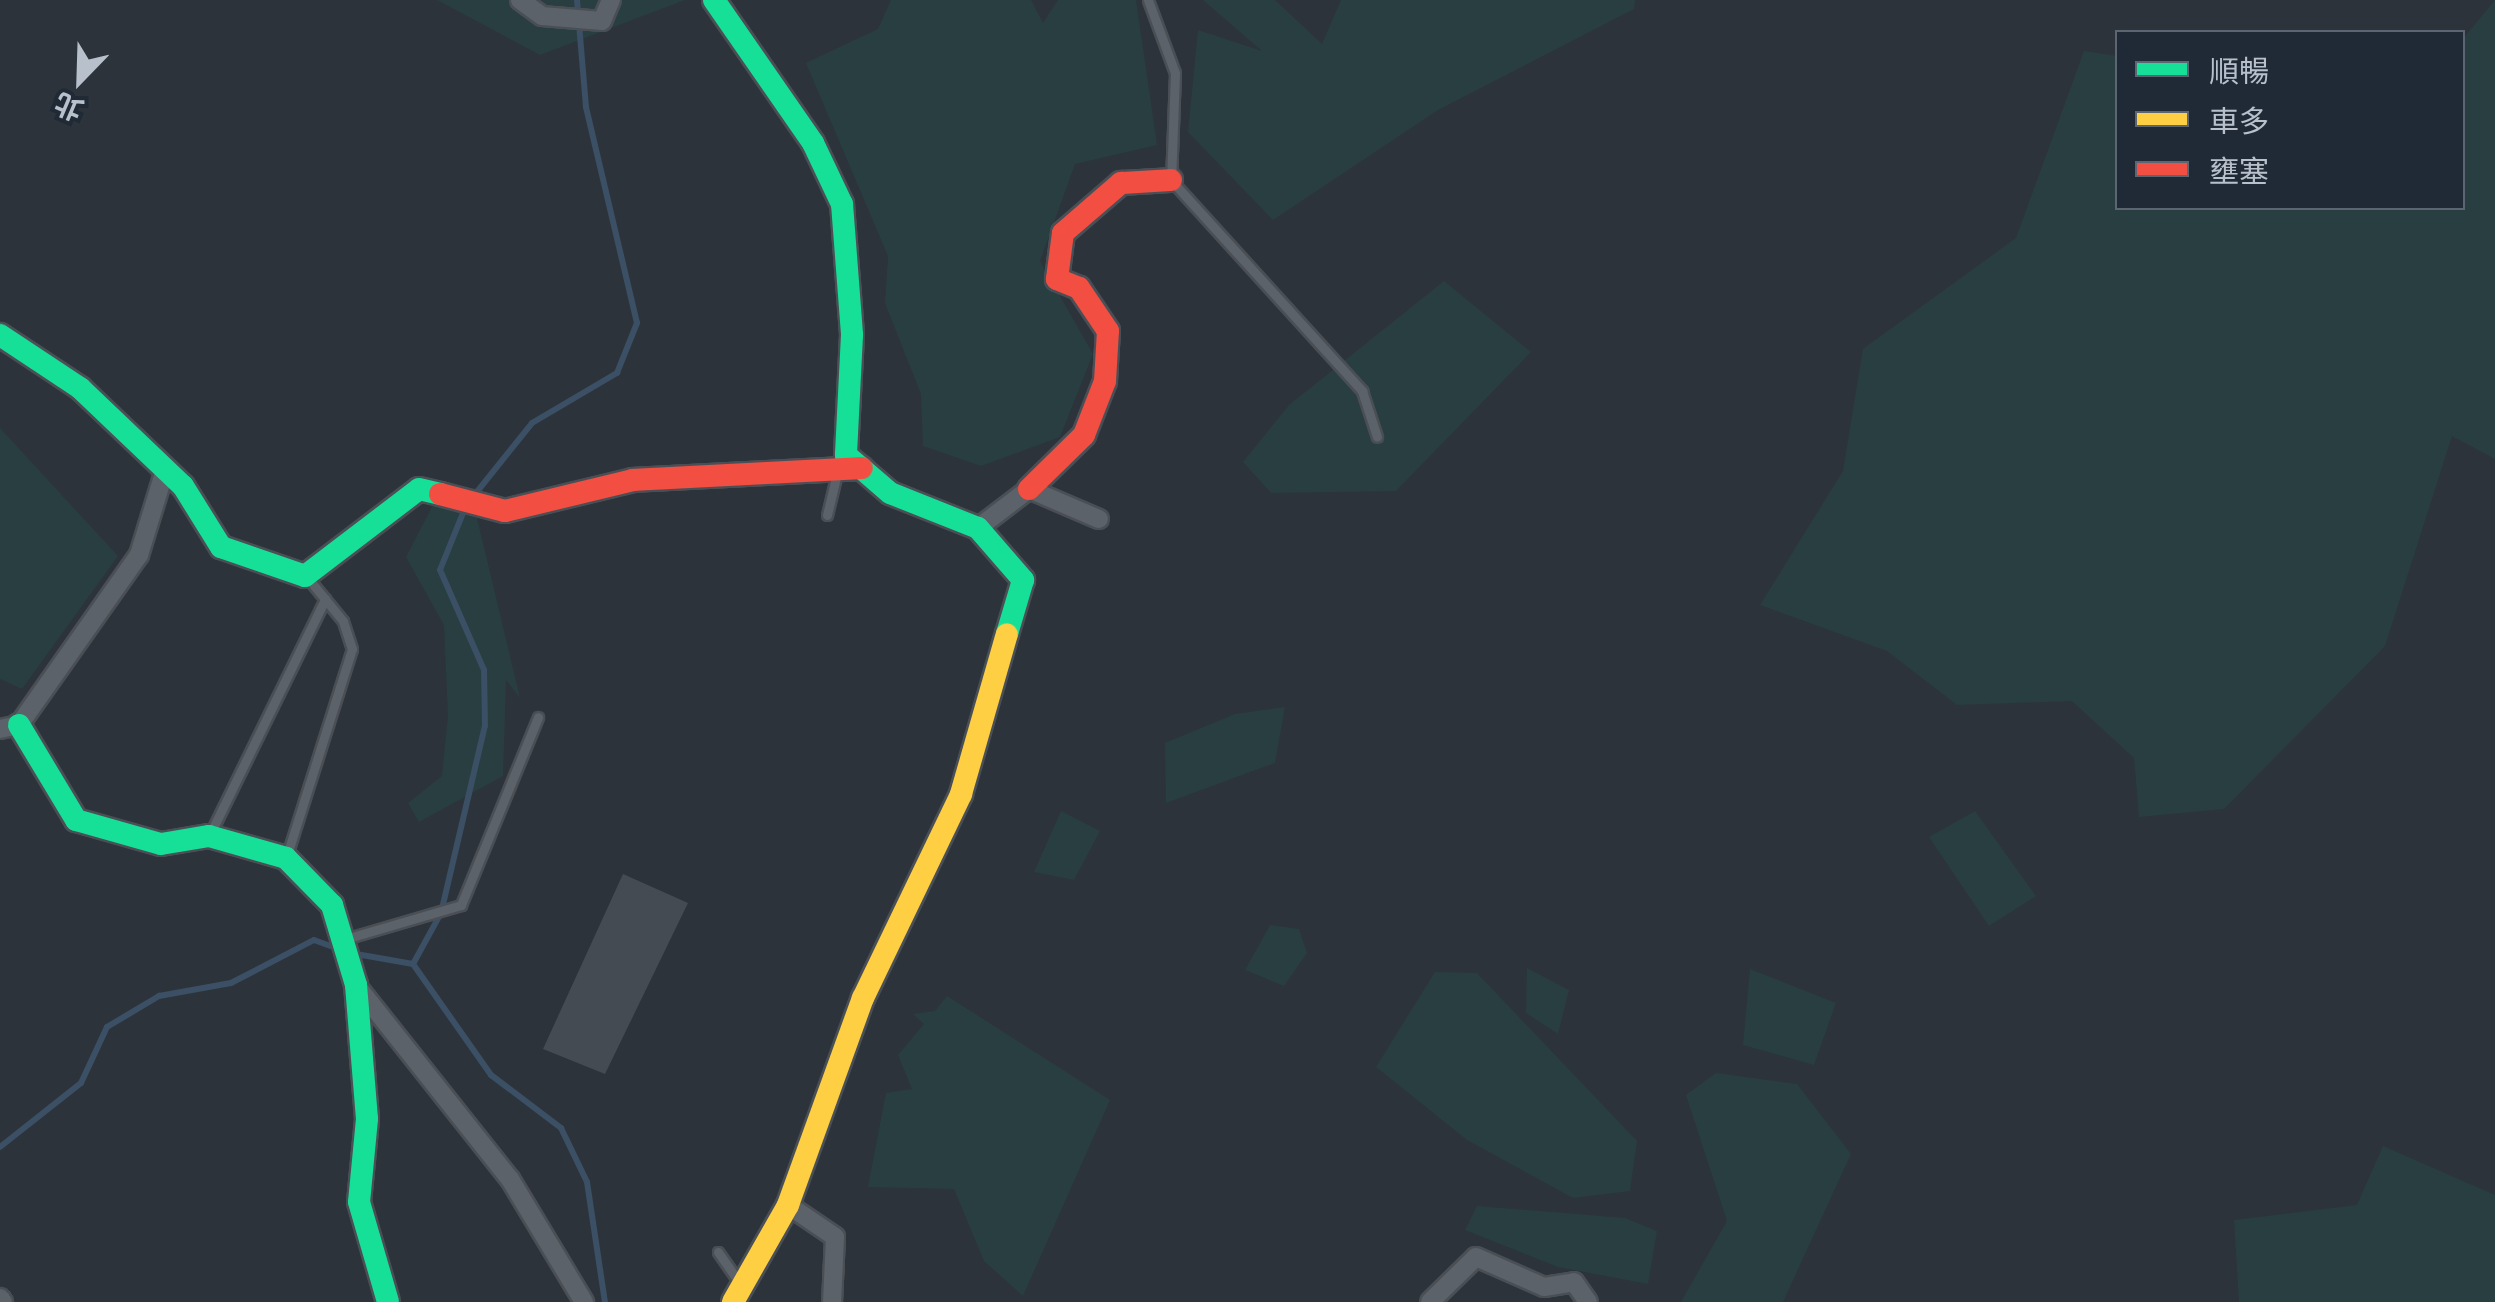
<!DOCTYPE html>
<html>
<head>
<meta charset="utf-8">
<style>
  body { margin:0 }
  #map { position:relative; width:2495px; height:1302px; overflow:hidden; background:#2c333b; font-family:"Open Sans","Noto Sans TC",sans-serif }
  div>[style] { position:absolute }
  .green>* { inset:0; background:#293e41 }
  .stream>* { height:6px; margin:-3px; padding:0 3px; transform-origin:3px; border-radius:3px; background:#3b4f65 }
  .building>* { inset:0; background:#454b52 }
  .roads { filter:drop-shadow(2px 0 #4a4f55) drop-shadow(-2px 0 #4a4f55) drop-shadow(0 2px #4a4f55) drop-shadow(0 -2px #4a4f55) }
  .lane>* { height:9px; margin:-4.5px; padding:0 4.5px; transform-origin:4.5px; border-radius:4.5px; background:#5c6269 }
  .street>* { height:18px; margin:-9px; padding:0 9px; transform-origin:9px; border-radius:9px; background:#5c6269 }
  .fast>* { height:22px; margin:-11px; padding:0 11px; transform-origin:11px; border-radius:11px; background:#16e098 }
  .slow>* { height:22px; margin:-11px; padding:0 11px; transform-origin:11px; border-radius:11px; background:#ffcf43 }
  .jam>* { height:22px; margin:-11px; padding:0 11px; transform-origin:11px; border-radius:11px; background:#f24e42 }
  span { translate:-50% -50%; white-space:nowrap; text-align:center; line-height:1.15; -webkit-text-stroke:8px #1f2a36; paint-order:stroke }
  .legend { position:absolute; left:2115px; top:30px; width:350px; height:180px; box-sizing:border-box; background:#1f2a36; border:2px solid #5c6672; margin:0; padding:12px 18px; list-style:none; font-size:30px; color:#b7c0cb }
  .legend li { display:flex; align-items:center; gap:20px; height:50px }
  .legend b { width:50px; border:2px solid #5c6672 }
  .north { position:absolute; left:30px; top:30px; width:100px; height:100px; -webkit-text-stroke:8px #1f2a36; paint-order:stroke; rotate:203deg; font-size:28px; font-weight:700; line-height:40px; text-align:center; color:#b7c0cb }
  .north::after { content:''; display:block; margin:auto; width:35px; height:45px; background:#b7c0cb; clip-path:polygon(50% 0,100% 100%,50% 72%,0 100%) }
</style>
</head>
<body>
<div id="map">
  <div class="green">
    <i style="clip-path:polygon(437px 0,685px 0,540px 55px)"></i>
    <i style="clip-path:polygon(891px 0,1031px 0,1043px 23px,1058px 0,1136px 0,1157px 145px,1075px 164px,1040px 261px,1093px 354px,1060px 437px,981px 466px,923px 446px,921px 394px,885px 303px,888px 256px,806px 63px,878px 29px)"></i>
    <i style="clip-path:polygon(1203px 0,1275px 0,1322px 44px,1341px 0,1635px 0,1634px 9px,1438px 110px,1273px 220px,1188px 132px,1198px 30px,1262px 51px)"></i>
    <i style="clip-path:polygon(2495px 0,2495px 459px,2452px 436px,2385px 646px,2224px 809px,2139px 817px,2134px 758px,2072px 701px,1957px 705px,1887px 651px,1760px 605px,1843px 471px,1863px 349px,2016px 238px,2084px 51px,2117px 56px,2118px 208px,2462px 208px,2463px 39px)"></i>
    <i style="clip-path:polygon(1444px 281px,1531px 352px,1396px 491px,1271px 493px,1243px 462px,1289px 405px)"></i>
    <i style="clip-path:polygon(0 428px,118px 556px,22px 689px,0 679px)"></i>
    <i style="clip-path:polygon(433px 505px,477px 518px,520px 698px,506px 680px,503px 776px,419px 822px,408px 803px,442px 776px,448px 716px,444px 625px,406px 557px)"></i>
    <i style="clip-path:polygon(1285px 707px,1275px 763px,1166px 803px,1165px 743px,1235px 714px)"></i>
    <i style="clip-path:polygon(1061px 811px,1100px 831px,1074px 880px,1034px 872px)"></i>
    <i style="clip-path:polygon(1975px 811px,2036px 896px,1989px 926px,1929px 837px)"></i>
    <i style="clip-path:polygon(1270px 925px,1299px 929px,1307px 953px,1284px 986px,1245px 970px)"></i>
    <i style="clip-path:polygon(1527px 968px,1569px 990px,1558px 1034px,1526px 1013px)"></i>
    <i style="clip-path:polygon(1750px 969px,1836px 1003px,1814px 1065px,1743px 1045px)"></i>
    <i style="clip-path:polygon(1435px 972px,1477px 973px,1637px 1141px,1630px 1191px,1573px 1198px,1467px 1140px,1376px 1067px)"></i>
    <i style="clip-path:polygon(947px 996px,1110px 1100px,1023px 1296px,984px 1261px,954px 1189px,868px 1187px,886px 1093px,912px 1089px,898px 1055px,924px 1024px,913px 1014px,935px 1011px)"></i>
    <i style="clip-path:polygon(1716px 1073px,1797px 1084px,1851px 1154px,1783px 1302px,1681px 1302px,1727px 1221px,1686px 1095px)"></i>
    <i style="clip-path:polygon(2383px 1146px,2495px 1195px,2495px 1302px,2239px 1302px,2234px 1220px,2357px 1205px)"></i>
    <i style="clip-path:polygon(1477px 1206px,1625px 1218px,1657px 1231px,1648px 1284px,1558px 1267px,1465px 1230px)"></i>
  </div>
  <div class="stream">
    <i style="left:472px;top:498px;width:96px;rotate:-51.3deg"></i>
    <i style="left:532px;top:423px;width:99px;rotate:-30.5deg"></i>
    <i style="left:617px;top:373px;width:54px;rotate:-68.2deg"></i>
    <i style="left:637px;top:323px;width:222px;rotate:-103.3deg"></i>
    <i style="left:586px;top:107px;width:107px;rotate:-94.8deg"></i>
    <i style="left:356px;top:954px;width:58px;rotate:10deg"></i>
    <i style="left:413px;top:964px;width:136px;rotate:54.9deg"></i>
    <i style="left:491px;top:1075px;width:88px;rotate:37.1deg"></i>
    <i style="left:561px;top:1128px;width:60px;rotate:64.3deg"></i>
    <i style="left:587px;top:1182px;width:121px;rotate:81.5deg"></i>
    <i style="left:413px;top:964px;width:58px;rotate:-61.2deg"></i>
    <i style="left:441px;top:913px;width:192px;rotate:-76.8deg"></i>
    <i style="left:485px;top:726px;width:56px;rotate:-91deg"></i>
    <i style="left:484px;top:670px;width:109px;rotate:-113.7deg"></i>
    <i style="left:440px;top:570px;width:67px;rotate:-68deg"></i>
    <i style="left:0;top:1147px;width:103px;rotate:-38.3deg"></i>
    <i style="left:81px;top:1083px;width:62px;rotate:-65.1deg"></i>
    <i style="left:107px;top:1027px;width:61px;rotate:-30.8deg"></i>
    <i style="left:159px;top:996px;width:73px;rotate:-10.2deg"></i>
    <i style="left:231px;top:983px;width:93px;rotate:-27.4deg"></i>
    <i style="left:314px;top:940px;width:27px;rotate:20deg"></i>
  </div>
  <div class="building">
    <i style="clip-path:polygon(623px 874px,688px 903px,605px 1074px,543px 1049px)"></i>
  </div>
  <div class="roads">
    <div class="lane">
      <i style="left:1148px;top:0;width:78px;rotate:69.7deg"></i>
      <i style="left:1175px;top:73px;width:107px;rotate:92.1deg"></i>
      <i style="left:1171px;top:180px;width:285px;rotate:47.8deg"></i>
      <i style="left:1362px;top:391px;width:48px;rotate:71.9deg"></i>
      <i style="left:827px;top:515px;width:43px;rotate:-76.6deg"></i>
      <i style="left:210px;top:834px;width:262px;rotate:-63.9deg"></i>
      <i style="left:287px;top:855px;width:216px;rotate:-72.5deg"></i>
      <i style="left:352px;top:649px;width:29px;rotate:-108deg"></i>
      <i style="left:343px;top:621px;width:58px;rotate:-129.4deg"></i>
      <i style="left:345px;top:939px;width:121px;rotate:-16.3deg"></i>
      <i style="left:461px;top:905px;width:203px;rotate:-67.7deg"></i>
      <i style="left:718px;top:1252px;width:37px;rotate:55deg"></i>
    </div>
    <div class="street">
      <i style="left:520px;top:0;width:27px;rotate:36deg"></i>
      <i style="left:542px;top:16px;width:60px;rotate:4.8deg"></i>
      <i style="left:602px;top:21px;width:23px;rotate:-67deg"></i>
      <i style="left:978px;top:528px;width:64px;rotate:-37.4deg"></i>
      <i style="left:1029px;top:489px;width:76px;rotate:23.2deg"></i>
      <i style="left:0;top:729px;width:19px;rotate:-12deg"></i>
      <i style="left:19px;top:725px;width:208px;rotate:-54.8deg"></i>
      <i style="left:139px;top:555px;width:89px;rotate:-73deg"></i>
      <i style="left:356px;top:985px;width:248px;rotate:51.6deg"></i>
      <i style="left:510px;top:1179px;width:144px;rotate:59deg"></i>
      <i style="left:788px;top:1205px;width:57px;rotate:34.2deg"></i>
      <i style="left:835px;top:1237px;width:65px;rotate:92.6deg"></i>
      <i style="left:0;top:1298px;width:5px;rotate:53deg"></i>
      <i style="left:1430px;top:1302px;width:64px;rotate:-44.4deg"></i>
      <i style="left:1476px;top:1257px;width:74px;rotate:23.8deg"></i>
      <i style="left:1544px;top:1287px;width:30px;rotate:-9deg"></i>
      <i style="left:1574px;top:1282px;width:24px;rotate:55deg"></i>
    </div>
    <div class="fast">
      <i style="left:714px;top:0;width:174px;rotate:55.3deg"></i>
      <i style="left:813px;top:143px;width:68px;rotate:64.6deg"></i>
      <i style="left:842px;top:204px;width:131px;rotate:85.6deg"></i>
      <i style="left:852px;top:335px;width:120px;rotate:92.9deg"></i>
      <i style="left:846px;top:455px;width:58px;rotate:40.8deg"></i>
      <i style="left:890px;top:493px;width:95px;rotate:21.7deg"></i>
      <i style="left:978px;top:528px;width:69px;rotate:49.1deg"></i>
      <i style="left:1023px;top:580px;width:56px;rotate:106.5deg"></i>
      <i style="left:0;top:335px;width:96px;rotate:33.5deg"></i>
      <i style="left:80px;top:388px;width:142px;rotate:43.6deg"></i>
      <i style="left:183px;top:486px;width:72px;rotate:58.1deg"></i>
      <i style="left:221px;top:547px;width:89px;rotate:19deg"></i>
      <i style="left:305px;top:576px;width:143px;rotate:-37.3deg"></i>
      <i style="left:419px;top:489px;width:22px;rotate:13deg"></i>
      <i style="left:19px;top:725px;width:111px;rotate:59deg"></i>
      <i style="left:76px;top:820px;width:88px;rotate:15.8deg"></i>
      <i style="left:161px;top:844px;width:49px;rotate:-9.5deg"></i>
      <i style="left:209px;top:836px;width:80px;rotate:15.9deg"></i>
      <i style="left:286px;top:858px;width:66px;rotate:45.6deg"></i>
      <i style="left:332px;top:905px;width:84px;rotate:73.3deg"></i>
      <i style="left:356px;top:985px;width:134px;rotate:85.3deg"></i>
      <i style="left:367px;top:1119px;width:83px;rotate:95.5deg"></i>
      <i style="left:359px;top:1202px;width:104px;rotate:73.8deg"></i>
    </div>
    <div class="slow">
      <i style="left:733px;top:1302px;width:112px;rotate:-60.4deg"></i>
      <i style="left:788px;top:1205px;width:220px;rotate:-70.1deg"></i>
      <i style="left:863px;top:998px;width:226px;rotate:-64.3deg"></i>
      <i style="left:961px;top:794px;width:166px;rotate:-74deg"></i>
    </div>
    <div class="jam">
      <i style="left:1029px;top:489px;width:77px;rotate:-44.5deg"></i>
      <i style="left:1084px;top:435px;width:58px;rotate:-68.7deg"></i>
      <i style="left:1105px;top:381px;width:50px;rotate:-86.6deg"></i>
      <i style="left:1108px;top:331px;width:52px;rotate:-124deg"></i>
      <i style="left:1079px;top:288px;width:24px;rotate:-158deg"></i>
      <i style="left:1057px;top:279px;width:46px;rotate:-82.6deg"></i>
      <i style="left:1063px;top:233px;width:77px;rotate:-40.8deg"></i>
      <i style="left:1121px;top:183px;width:50px;rotate:-3.4deg"></i>
      <i style="left:440px;top:494px;width:67px;rotate:14.7deg"></i>
      <i style="left:505px;top:511px;width:132px;rotate:-13.6deg"></i>
      <i style="left:633px;top:480px;width:229px;rotate:-3deg"></i>
    </div>
  </div>
  <ul class="legend">
  <li><b style="height:12px;background:#16e098"></b>順暢</li>
  <li><b style="height:12px;background:#ffcf43"></b>車多</li>
  <li><b style="height:12px;background:#f24e42"></b>壅塞</li>
  </ul>
  <div class="north">北</div>
</div>
</body>
</html>
